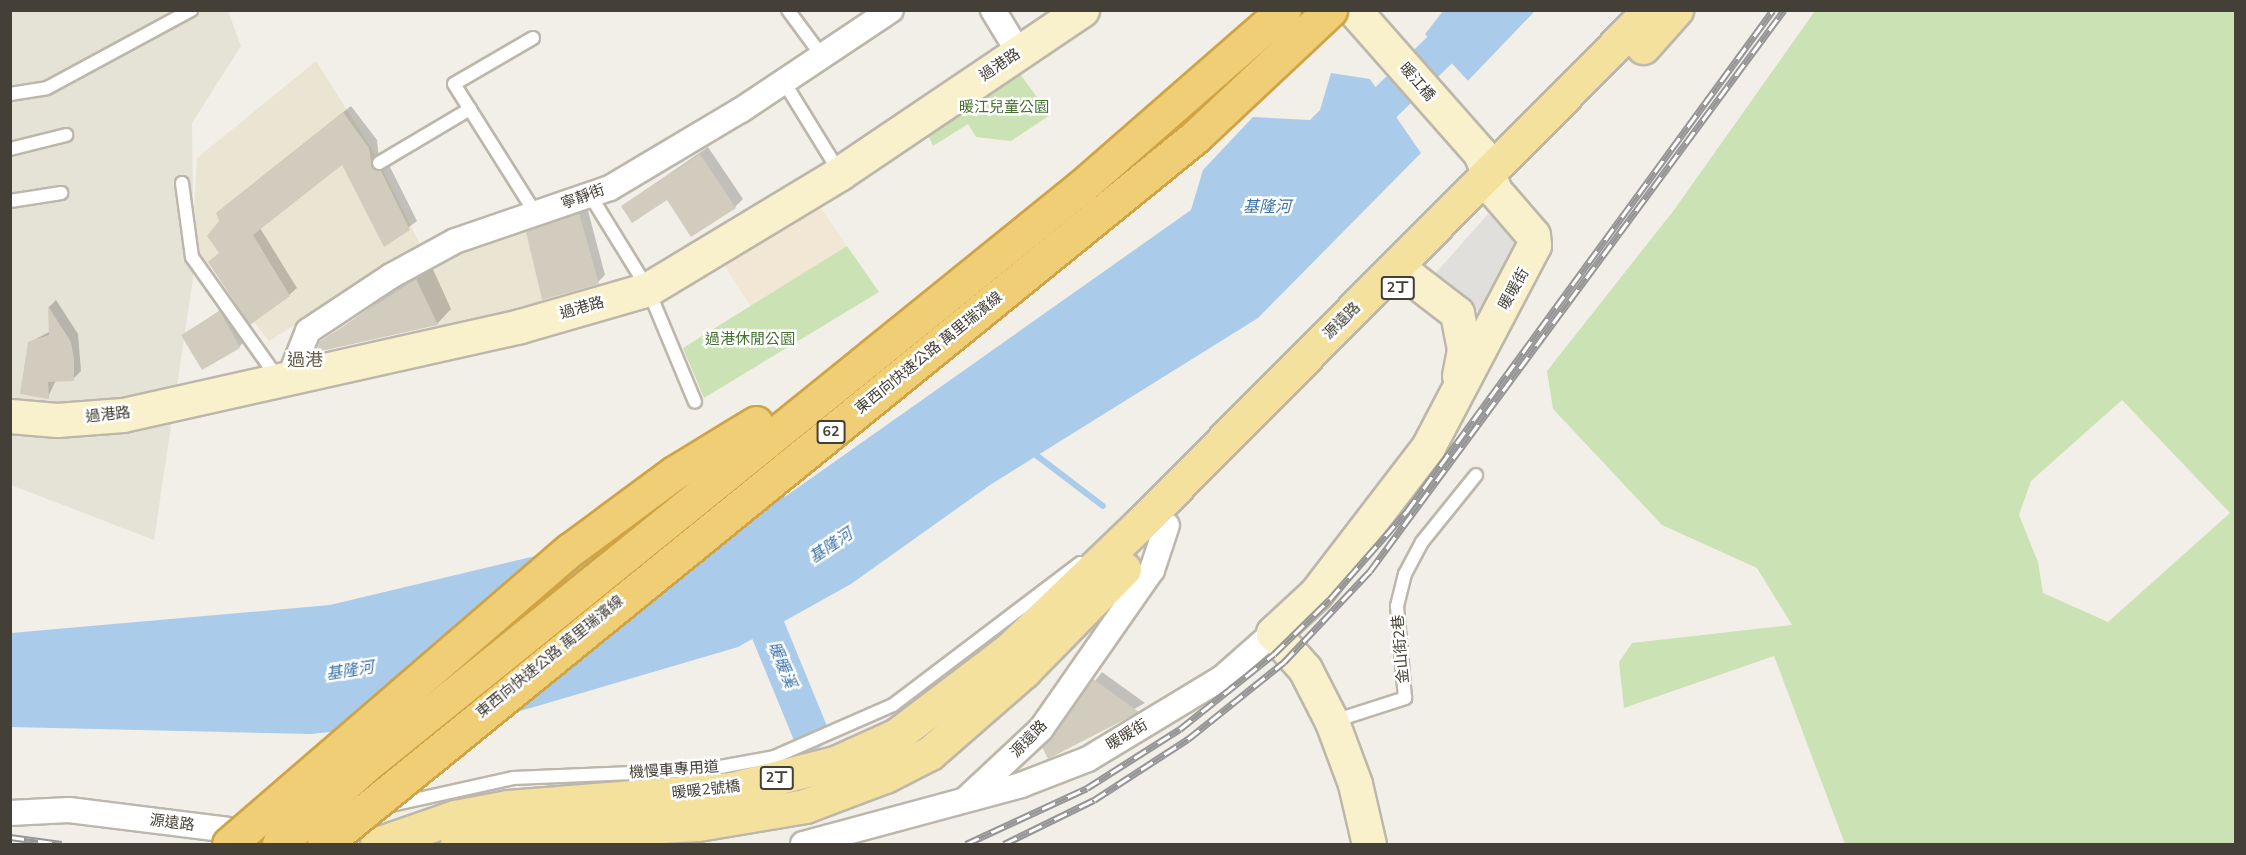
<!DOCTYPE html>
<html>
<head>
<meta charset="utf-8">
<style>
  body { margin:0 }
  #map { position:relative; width:2246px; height:855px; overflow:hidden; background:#f2efe8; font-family:"Nunito Sans","Noto Sans TC",sans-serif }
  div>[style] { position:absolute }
  .residential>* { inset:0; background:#e5e2d6 }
  .commercial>* { inset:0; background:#f2e7d5 }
  .education>* { inset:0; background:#eae5d3 }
  .green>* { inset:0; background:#cbe2b4 }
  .parking>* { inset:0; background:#e1dfdc }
  .water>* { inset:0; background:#aacbe9 }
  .pier>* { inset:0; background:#f2efe8 }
  .shadow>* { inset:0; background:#0003 }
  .stream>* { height:6px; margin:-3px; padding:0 3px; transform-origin:3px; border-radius:3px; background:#aacbe9 }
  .river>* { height:36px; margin:-18px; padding:0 18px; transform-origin:18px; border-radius:18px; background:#aacbe9 }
  .building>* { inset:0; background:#d2ccbe }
  .roads { filter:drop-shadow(2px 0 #bdb7ab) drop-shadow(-2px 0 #bdb7ab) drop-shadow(0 2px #bdb7ab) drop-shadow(0 -2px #bdb7ab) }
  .lane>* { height:12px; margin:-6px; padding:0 6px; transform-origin:6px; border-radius:6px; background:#fff }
  .street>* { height:24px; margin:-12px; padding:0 12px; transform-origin:12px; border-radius:12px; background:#fff }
  .secondary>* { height:33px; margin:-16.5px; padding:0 16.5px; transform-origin:16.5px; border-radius:16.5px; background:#f9f1cb }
  .primary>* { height:33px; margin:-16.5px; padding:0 16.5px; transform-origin:16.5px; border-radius:16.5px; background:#f4e19e }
  .rail>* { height:7px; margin-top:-3.5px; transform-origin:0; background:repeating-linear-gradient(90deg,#fff 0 14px,#969696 0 28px); box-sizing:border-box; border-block:2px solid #969696 }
  .bridges { filter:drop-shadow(2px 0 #cea446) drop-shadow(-2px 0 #cea446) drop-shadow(0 2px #cea446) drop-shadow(0 -2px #cea446) }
  .highway-bridge>* { height:33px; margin:-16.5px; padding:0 16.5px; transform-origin:16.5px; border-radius:16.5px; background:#efce75 }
  span { translate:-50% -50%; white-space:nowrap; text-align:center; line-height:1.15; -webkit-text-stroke:5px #fff; paint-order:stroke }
  .shield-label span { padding:2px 4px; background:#fff; border:2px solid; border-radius:4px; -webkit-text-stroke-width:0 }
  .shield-label { font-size:14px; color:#454037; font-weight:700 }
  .street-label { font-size:15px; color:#454037 }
  .park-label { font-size:15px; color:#457130 }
  .water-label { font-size:16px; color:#3b72a6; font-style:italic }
  .quarter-label { font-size:18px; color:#665e4f }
  .frame { position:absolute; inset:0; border:12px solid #454037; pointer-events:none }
</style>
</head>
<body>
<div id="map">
  <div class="residential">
    <i style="clip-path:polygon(10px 11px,228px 11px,241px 46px,192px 123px,194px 272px,154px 540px,11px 485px)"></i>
  </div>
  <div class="commercial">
    <i style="clip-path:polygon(817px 202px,847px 246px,751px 307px,721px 260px)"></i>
  </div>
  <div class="education">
    <i style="clip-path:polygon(316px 61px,373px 151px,421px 246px,269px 341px,192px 243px,197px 158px)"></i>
    <i style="clip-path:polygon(525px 225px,543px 306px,441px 333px,415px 278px,485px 238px)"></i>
  </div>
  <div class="green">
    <i style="clip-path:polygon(evenodd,1815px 11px,2235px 11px,2235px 844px,1845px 844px,1774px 656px,1624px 708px,1619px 662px,1632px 643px,1792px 625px,1757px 568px,1662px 525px,1553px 409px,1547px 371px,1674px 210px,1815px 11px,2122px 400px,2230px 513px,2108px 622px,2043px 593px,2038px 562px,2019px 515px,2031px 481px,2122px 400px)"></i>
    <i style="clip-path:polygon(1013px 64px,1050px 115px,1011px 141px,976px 137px,968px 124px,933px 146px,924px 126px)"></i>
    <i style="clip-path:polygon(847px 246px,879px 292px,704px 398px,683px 348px)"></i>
  </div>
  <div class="parking">
    <i style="clip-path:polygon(1488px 214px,1528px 243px,1482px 315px,1433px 276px)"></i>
  </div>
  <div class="water">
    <i style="clip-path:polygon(1443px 11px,1535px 11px,1462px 87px,1422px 38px)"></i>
    <i style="clip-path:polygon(1331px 73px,1370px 79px,1421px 153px,1258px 318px,990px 485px,851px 584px,738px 647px,517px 712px,311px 734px,11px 727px,11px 633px,330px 605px,786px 496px,1191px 210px,1203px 170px,1253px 117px,1310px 120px,1320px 110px)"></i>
  </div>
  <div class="pier">
    <i style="clip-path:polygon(1423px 32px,1470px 83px,1463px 90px,1420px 40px)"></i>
    <i style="clip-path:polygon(1368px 76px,1401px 113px,1423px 155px)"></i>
  </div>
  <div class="shadow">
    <i style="clip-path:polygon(351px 106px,377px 140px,379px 159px,388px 163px,417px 221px,385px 245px,342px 162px,260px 228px,297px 288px,289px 295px,221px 252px,225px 206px)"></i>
    <i style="clip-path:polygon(708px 147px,743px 199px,735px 207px,692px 235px,667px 198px,622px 206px)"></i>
    <i style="clip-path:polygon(587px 207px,605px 275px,598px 282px,528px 232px)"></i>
    <i style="clip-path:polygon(431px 265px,451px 309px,437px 324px,320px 343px)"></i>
    <i style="clip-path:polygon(56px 300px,78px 334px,81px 371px,73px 379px,56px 380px,48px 397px,30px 342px,51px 331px,49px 307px)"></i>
    <i style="clip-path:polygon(228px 305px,247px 339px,239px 347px,183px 335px)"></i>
    <i style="clip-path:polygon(1102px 672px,1145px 703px,1048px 757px,1044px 747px)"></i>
  </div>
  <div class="stream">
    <i style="left:1032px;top:452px;width:89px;rotate:37.3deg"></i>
  </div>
  <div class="river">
    <i style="left:1352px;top:135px;width:180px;rotate:-44.1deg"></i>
    <i style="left:755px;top:598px;width:145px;rotate:67.7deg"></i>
  </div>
  <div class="building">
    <i style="clip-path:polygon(343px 112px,369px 148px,372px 167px,381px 171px,410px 230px,384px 247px,342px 165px,253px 235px,290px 296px,250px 325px,208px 262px,219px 253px,207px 236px,219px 221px,216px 213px)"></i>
    <i style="clip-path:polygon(700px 154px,736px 208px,691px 237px,667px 200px,632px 223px,621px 206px)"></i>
    <i style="clip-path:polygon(579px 213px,599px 284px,542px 300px,526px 232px)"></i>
    <i style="clip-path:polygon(416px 279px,438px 325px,317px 352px,319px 342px)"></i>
    <i style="clip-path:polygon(48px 306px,71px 342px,74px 359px,74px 381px,48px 382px,49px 399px,20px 394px,28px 342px,49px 335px)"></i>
    <i style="clip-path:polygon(220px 311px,240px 348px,202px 370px,181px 335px)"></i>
    <i style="clip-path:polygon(1093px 679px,1139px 712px,1048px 759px,1042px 747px)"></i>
  </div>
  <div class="roads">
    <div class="lane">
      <i style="left:788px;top:10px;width:57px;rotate:53.5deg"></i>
      <i style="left:533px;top:38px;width:91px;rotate:149.8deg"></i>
      <i style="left:454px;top:84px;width:154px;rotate:57.8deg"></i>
      <i style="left:784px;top:82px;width:107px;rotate:58.4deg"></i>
      <i style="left:10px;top:94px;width:37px;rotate:-9deg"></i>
      <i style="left:47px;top:88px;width:164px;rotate:-28.4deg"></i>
      <i style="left:10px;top:149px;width:58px;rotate:-14deg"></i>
      <i style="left:379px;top:163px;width:106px;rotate:-30.7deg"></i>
      <i style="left:182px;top:183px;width:75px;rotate:82.3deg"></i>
      <i style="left:192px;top:257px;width:147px;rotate:54.7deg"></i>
      <i style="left:590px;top:195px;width:110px;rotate:58.3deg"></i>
      <i style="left:648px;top:289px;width:122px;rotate:67.4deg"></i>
      <i style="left:10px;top:201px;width:52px;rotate:-8.9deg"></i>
      <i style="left:1334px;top:721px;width:75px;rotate:-17.9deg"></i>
      <i style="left:1405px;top:698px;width:92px;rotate:-95deg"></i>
      <i style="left:1397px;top:606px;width:33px;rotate:-76deg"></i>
      <i style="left:1405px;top:574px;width:36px;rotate:-62deg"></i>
      <i style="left:1422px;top:542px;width:86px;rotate:-51.1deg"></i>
      <i style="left:387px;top:806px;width:129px;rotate:-12.5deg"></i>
      <i style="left:513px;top:778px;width:191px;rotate:-2.4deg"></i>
      <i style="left:704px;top:770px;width:71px;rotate:-10.5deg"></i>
      <i style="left:774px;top:757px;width:130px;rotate:-23.6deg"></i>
      <i style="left:893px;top:705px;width:235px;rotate:-37.2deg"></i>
    </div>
    <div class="street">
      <i style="left:993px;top:10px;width:50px;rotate:58.8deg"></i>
      <i style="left:289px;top:379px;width:52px;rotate:-68.4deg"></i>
      <i style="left:308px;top:331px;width:100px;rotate:-33.5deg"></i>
      <i style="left:391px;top:276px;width:73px;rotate:-28.7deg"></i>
      <i style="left:455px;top:241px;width:164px;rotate:-18.9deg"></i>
      <i style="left:610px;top:188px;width:152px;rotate:-30.8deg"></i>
      <i style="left:741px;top:110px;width:180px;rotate:-33.7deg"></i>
      <i style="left:967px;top:798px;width:101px;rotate:-43deg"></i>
      <i style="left:1041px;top:729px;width:194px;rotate:-55.1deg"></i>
      <i style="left:1152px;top:570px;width:47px;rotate:-71.6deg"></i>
      <i style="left:10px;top:813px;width:59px;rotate:-2.9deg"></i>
      <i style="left:69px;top:810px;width:185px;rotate:7.1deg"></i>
      <i style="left:803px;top:844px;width:226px;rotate:-15.1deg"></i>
      <i style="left:1021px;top:785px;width:72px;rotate:-21.2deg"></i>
      <i style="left:1088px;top:759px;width:157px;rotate:-31.2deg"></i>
      <i style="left:1222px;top:678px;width:68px;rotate:-41.4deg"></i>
    </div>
    <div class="secondary">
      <i style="left:1354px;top:10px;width:191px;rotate:48.6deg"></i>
      <i style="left:1480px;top:153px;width:41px;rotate:68.5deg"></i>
      <i style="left:1495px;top:191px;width:58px;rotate:49.2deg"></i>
      <i style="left:1533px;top:235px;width:10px;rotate:84deg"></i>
      <i style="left:1534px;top:245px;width:228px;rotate:117.7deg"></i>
      <i style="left:1428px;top:447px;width:184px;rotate:127.5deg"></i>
      <i style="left:1316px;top:593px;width:59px;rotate:137.1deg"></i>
      <i style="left:1273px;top:633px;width:48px;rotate:48.4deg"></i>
      <i style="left:1305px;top:669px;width:59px;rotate:63deg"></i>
      <i style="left:1332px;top:722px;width:66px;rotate:69.6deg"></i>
      <i style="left:1355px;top:784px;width:62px;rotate:76.9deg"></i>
      <i style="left:1396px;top:266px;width:77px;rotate:37.6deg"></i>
      <i style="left:1457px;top:313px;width:38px;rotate:79deg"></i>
      <i style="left:1464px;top:350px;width:26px;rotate:101deg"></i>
      <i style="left:10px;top:416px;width:47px;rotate:4.9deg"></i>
      <i style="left:57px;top:420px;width:66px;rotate:-4.3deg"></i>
      <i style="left:123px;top:415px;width:407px;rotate:-12.6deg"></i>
      <i style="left:520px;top:326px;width:133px;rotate:-16.1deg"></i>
      <i style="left:648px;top:289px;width:224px;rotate:-31.1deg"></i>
      <i style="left:840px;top:173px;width:292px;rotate:-34deg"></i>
    </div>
    <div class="primary">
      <i style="left:1643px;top:47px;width:50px;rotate:-48.3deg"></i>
      <i style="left:377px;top:844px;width:83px;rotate:-19.1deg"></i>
      <i style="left:455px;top:817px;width:54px;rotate:-10.7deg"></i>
      <i style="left:508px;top:807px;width:225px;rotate:-4.6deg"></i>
      <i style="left:732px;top:789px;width:106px;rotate:-14.2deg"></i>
      <i style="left:835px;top:763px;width:68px;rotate:-24.3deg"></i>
      <i style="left:897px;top:735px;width:143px;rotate:-37.3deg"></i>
      <i style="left:1011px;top:648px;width:178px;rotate:-43.9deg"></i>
      <i style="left:1139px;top:525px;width:725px;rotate:-45.22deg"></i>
      <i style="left:457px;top:844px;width:56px;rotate:-10.3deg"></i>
      <i style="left:512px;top:834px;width:186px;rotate:-3.1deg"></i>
      <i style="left:698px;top:824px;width:109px;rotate:-9.5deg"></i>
      <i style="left:805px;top:806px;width:85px;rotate:-20.6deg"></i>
      <i style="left:885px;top:776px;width:51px;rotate:-27.1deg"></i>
      <i style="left:930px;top:753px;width:125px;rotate:-41.1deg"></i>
      <i style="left:1024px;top:671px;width:143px;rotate:-45.6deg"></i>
    </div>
  </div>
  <div class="rail">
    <i style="left:10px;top:837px;width:52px;rotate:7.7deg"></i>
    <i style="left:966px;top:844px;width:133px;rotate:-24.8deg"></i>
    <i style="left:1087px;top:788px;width:110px;rotate:-32.4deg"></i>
    <i style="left:1180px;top:729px;width:120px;rotate:-38.6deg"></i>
    <i style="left:1274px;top:654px;width:78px;rotate:-44.5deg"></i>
    <i style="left:1330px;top:599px;width:117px;rotate:-48.8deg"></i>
    <i style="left:1407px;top:511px;width:620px;rotate:-53.85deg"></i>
    <i style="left:1004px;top:844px;width:100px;rotate:-26.1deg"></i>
    <i style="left:1094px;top:800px;width:112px;rotate:-33deg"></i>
    <i style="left:1188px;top:739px;width:123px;rotate:-38.7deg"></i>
    <i style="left:1284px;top:662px;width:125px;rotate:-46.6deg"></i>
    <i style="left:1370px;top:571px;width:697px;rotate:-53.57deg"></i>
  </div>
  <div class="bridges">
    <div class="highway-bridge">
      <i style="left:229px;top:844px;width:450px;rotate:-40.8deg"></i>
      <i style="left:570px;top:550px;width:129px;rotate:-36.5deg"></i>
      <i style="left:674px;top:473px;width:96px;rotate:-31.4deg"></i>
      <i style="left:279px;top:844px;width:116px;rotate:-42.2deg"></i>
      <i style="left:365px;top:766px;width:921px;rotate:-38.96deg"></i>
      <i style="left:1081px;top:187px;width:269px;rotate:-41.1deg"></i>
      <i style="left:324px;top:844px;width:1123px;rotate:-39.07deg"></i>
      <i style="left:1196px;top:136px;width:184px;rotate:-43.2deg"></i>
    </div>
  </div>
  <div class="shield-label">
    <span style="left:1398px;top:288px">2丁</span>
    <span style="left:831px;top:432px">62</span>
    <span style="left:777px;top:778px">2丁</span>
  </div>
  <div class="street-label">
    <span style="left:1000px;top:65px;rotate:-34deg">過港路</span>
    <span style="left:1417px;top:82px;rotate:49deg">暖江橋</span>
    <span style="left:583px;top:197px;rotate:-20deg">寧靜街</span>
    <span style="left:1514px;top:289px;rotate:-60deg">暖暖街</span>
    <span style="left:582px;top:308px;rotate:-16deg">過港路</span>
    <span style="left:1342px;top:321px;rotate:-45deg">源遠路</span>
    <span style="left:929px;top:353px;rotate:-39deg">東西向快速公路 萬里瑞濱線</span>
    <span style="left:108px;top:415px;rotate:-6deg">過港路</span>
    <span style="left:1401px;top:649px;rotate:-95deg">金山街2巷</span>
    <span style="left:550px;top:657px;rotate:-39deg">東西向快速公路 萬里瑞濱線</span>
    <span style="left:1127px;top:735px;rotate:-31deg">暖暖街</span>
    <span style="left:1029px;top:739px;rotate:-46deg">源遠路</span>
    <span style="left:674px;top:770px;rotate:-4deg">機慢車專用道</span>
    <span style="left:706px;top:790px;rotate:-6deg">暖暖2號橋</span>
    <span style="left:172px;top:823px;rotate:7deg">源遠路</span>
  </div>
  <div class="park-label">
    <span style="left:1004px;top:108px">暖江兒童公園</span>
    <span style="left:750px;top:340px">過港休閒公園</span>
  </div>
  <div class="water-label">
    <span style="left:1267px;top:207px">基隆河</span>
    <span style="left:831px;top:546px;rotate:-34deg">基隆河</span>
    <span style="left:782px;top:665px;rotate:68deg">暖暖溪</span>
    <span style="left:350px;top:671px;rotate:-9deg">基隆河</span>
  </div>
  <div class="quarter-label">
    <span style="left:305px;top:360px">過港</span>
  </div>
  <div class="frame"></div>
</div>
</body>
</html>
